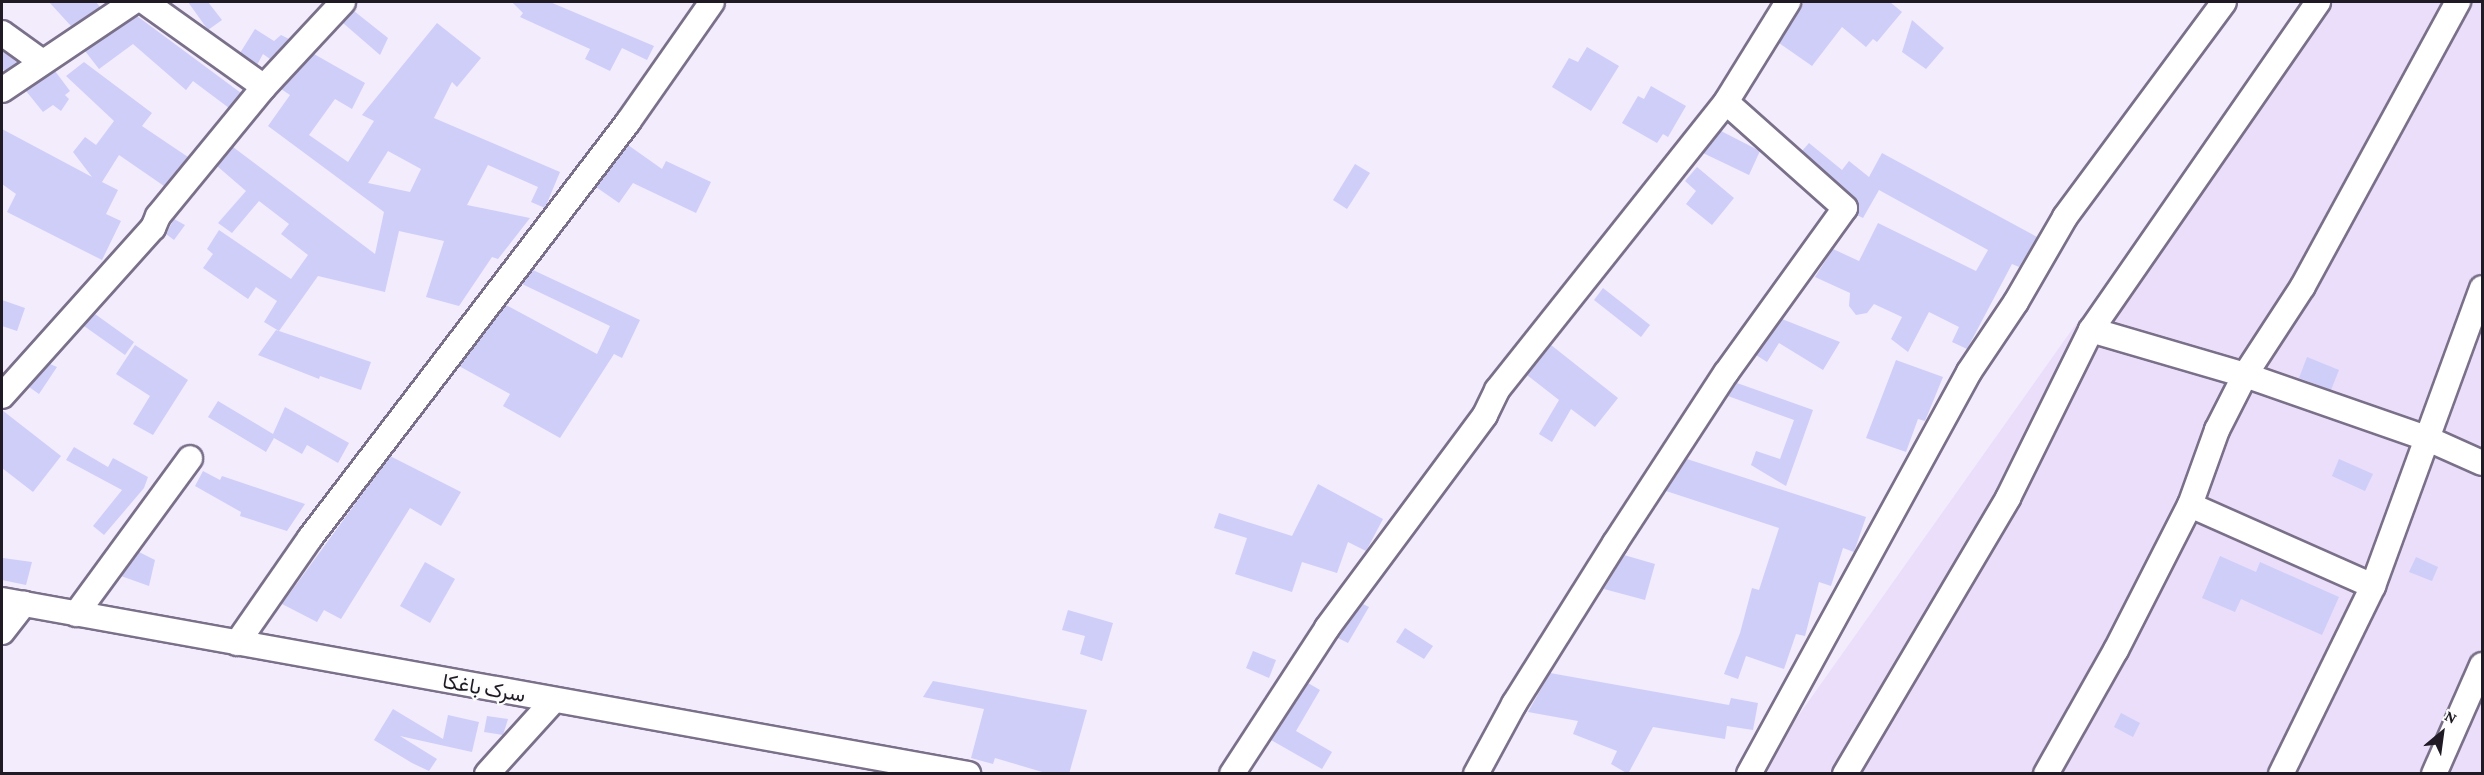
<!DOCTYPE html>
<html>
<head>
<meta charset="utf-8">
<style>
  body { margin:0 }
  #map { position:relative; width:2484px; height:775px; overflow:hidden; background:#f3ecfd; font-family:"Crimson Pro",Vazirmatn,serif }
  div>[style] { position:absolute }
  .built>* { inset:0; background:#eadefa }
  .building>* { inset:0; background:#cecef9 }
  .roads { filter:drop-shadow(2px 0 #7a7089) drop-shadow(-2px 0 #7a7089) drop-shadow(0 2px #7a7089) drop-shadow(0 -2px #7a7089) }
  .minor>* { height:24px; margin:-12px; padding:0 12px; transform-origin:12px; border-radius:12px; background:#fff }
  span { translate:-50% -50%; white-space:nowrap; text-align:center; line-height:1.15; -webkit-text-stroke:4.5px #fdfdfd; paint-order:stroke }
  .street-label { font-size:21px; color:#1f1a24 }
  .frame { position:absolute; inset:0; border:3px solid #1f1a24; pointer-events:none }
  .north { position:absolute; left:2412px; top:703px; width:60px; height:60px; -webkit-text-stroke:4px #fdfdfd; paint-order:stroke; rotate:29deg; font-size:16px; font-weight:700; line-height:24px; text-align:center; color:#1f1a24 }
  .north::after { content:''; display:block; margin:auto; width:21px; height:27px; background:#1f1a24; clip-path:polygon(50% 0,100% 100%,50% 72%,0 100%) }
</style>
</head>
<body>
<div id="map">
  <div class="built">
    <i style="clip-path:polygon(2328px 2px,2482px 2px,2482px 773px,1765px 774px,1796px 719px,2071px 331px)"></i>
  </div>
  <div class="building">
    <i style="clip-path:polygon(49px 2px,96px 2px,100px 7px,71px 26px)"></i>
    <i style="clip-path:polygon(188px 2px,208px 2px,222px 20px,208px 30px)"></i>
    <i style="clip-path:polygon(512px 2px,550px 2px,654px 46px,647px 60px,622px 48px,610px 71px,585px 59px,590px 49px,520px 17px,523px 13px)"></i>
    <i style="clip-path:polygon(1804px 2px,1890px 2px,1902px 12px,1877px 42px,1873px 39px,1866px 47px,1842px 27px,1812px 66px,1779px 43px)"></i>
    <i style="clip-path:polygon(354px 11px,388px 38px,380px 55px,343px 23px)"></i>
    <i style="clip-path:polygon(137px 16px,241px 93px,229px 108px,193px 81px,186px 90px,133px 44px,99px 69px,85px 51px)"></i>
    <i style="clip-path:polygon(1912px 20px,1944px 48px,1926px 69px,1902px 52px)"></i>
    <i style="clip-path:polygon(evenodd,437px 23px,481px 58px,457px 87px,452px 82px,434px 118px,560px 172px,545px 208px,531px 202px,538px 187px,488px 165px,467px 205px,530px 218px,498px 259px,492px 257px,459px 306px,426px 297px,444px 241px,399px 231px,385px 292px,318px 276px,279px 331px,264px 322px,277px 301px,256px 287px,248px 299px,203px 268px,213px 254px,207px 249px,219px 230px,291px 279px,308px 255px,281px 234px,289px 224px,259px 201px,232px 233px,218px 223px,246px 191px,217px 166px,233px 147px,375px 254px,384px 212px,268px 126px,290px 95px,281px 89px,314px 54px,365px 83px,352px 109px,335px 99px,309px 135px,348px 162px,374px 121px,362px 115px,437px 23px,388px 151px,421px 169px,410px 192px,368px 183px,388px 151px)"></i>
    <i style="clip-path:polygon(255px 29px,274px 41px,281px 35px,289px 39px,270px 59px,263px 54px,257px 65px,240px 53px)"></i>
    <i style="clip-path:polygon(1587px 47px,1619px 66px,1591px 111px,1552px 87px,1569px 58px,1578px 62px)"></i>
    <i style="clip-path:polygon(2px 51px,18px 62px,5px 71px,2px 69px)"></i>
    <i style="clip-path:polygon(84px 62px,152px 113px,142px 126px,188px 157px,164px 186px,119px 155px,102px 182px,118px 190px,106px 214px,121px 221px,102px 260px,7px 212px,16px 194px,2px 184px,2px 129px,92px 177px,73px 152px,85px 137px,96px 145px,114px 121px,66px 76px)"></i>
    <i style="clip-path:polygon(55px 71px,70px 91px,65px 95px,69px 99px,61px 111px,53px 105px,43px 112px,26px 91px)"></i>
    <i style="clip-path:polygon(1651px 86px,1686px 106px,1668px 137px,1663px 134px,1657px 143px,1622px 123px,1638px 96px,1644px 99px)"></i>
    <i style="clip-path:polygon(1721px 131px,1760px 151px,1749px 175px,1703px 153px)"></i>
    <i style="clip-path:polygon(1809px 143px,1842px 170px,1849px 161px,1869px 177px,1882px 153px,2037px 237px,2019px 267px,2012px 264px,1967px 349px,1952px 342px,1959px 327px,1929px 312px,1908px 352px,1891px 339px,1902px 317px,1874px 304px,1867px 313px,1856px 315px,1849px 306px,1850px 293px,1815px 277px,1833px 249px,1859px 261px,1878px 223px,1976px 271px,1988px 250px,1879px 190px,1863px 218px,1857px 215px,1855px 198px,1802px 151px)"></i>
    <i style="clip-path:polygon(628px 145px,662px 169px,666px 161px,711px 182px,696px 213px,633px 183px,619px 203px,596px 187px)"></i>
    <i style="clip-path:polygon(1355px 164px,1370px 173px,1347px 209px,1333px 200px)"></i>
    <i style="clip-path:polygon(1697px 167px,1734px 198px,1712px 225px,1686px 204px,1696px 191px,1685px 181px)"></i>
    <i style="clip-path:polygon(174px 219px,185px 225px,174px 240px,166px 234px)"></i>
    <i style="clip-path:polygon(533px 270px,640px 320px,622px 358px,614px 354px,560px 438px,503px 406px,510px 394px,459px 366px,506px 305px,597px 354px,610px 326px,522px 284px)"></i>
    <i style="clip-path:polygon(1603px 288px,1650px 325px,1641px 337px,1594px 300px)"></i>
    <i style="clip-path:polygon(2px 300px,25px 308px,17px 331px,2px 326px)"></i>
    <i style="clip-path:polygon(95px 314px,134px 342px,125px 355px,84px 326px)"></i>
    <i style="clip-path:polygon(1782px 319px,1840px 342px,1823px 370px,1779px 343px,1767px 362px,1756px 355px)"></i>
    <i style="clip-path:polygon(276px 330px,371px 362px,361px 390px,320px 376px,319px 379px,258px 355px)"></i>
    <i style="clip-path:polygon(135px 345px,188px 380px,153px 435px,133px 424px,150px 396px,116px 374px)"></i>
    <i style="clip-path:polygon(1551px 345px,1618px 398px,1595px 427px,1571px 409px,1552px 442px,1539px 434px,1559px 400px,1527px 375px)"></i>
    <i style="clip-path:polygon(2307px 357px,2339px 370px,2331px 390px,2299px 378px)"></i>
    <i style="clip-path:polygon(1896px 360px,1943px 377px,1925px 421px,1918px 419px,1906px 452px,1866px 438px)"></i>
    <i style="clip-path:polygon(50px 364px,57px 367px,39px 394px,29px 387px)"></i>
    <i style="clip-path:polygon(1737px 383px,1813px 410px,1786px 486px,1751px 465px,1756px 451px,1780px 459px,1794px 420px,1728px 396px)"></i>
    <i style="clip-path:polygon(218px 401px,273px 434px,285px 407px,349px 443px,338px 463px,307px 445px,302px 454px,274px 438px,266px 452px,208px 417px)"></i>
    <i style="clip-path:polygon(2px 410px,61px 456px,33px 492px,2px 468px)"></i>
    <i style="clip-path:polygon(74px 447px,108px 467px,113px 458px,148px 477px,144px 488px,104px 535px,93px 526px,122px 490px,66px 460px)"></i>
    <i style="clip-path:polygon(390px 456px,461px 492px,441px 526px,410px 508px,341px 619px,324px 610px,317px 622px,282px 604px)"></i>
    <i style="clip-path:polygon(1687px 459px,1866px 517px,1854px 552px,1843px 548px,1831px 586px,1819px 582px,1805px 636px,1796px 634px,1784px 669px,1746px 656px,1738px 679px,1724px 674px,1740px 633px,1752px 588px,1759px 590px,1779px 528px,1666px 491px)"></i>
    <i style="clip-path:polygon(2339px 459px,2373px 474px,2365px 491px,2332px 476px)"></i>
    <i style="clip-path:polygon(203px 471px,220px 480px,222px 476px,305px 504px,287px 531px,240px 516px,241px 512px,195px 486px)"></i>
    <i style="clip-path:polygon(1318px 484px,1383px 519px,1366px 551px,1348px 542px,1337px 573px,1302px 562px,1292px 592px,1235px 574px,1247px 538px,1214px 528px,1219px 513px,1292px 536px)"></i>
    <i style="clip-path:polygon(139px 552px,155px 560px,149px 586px,121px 576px)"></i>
    <i style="clip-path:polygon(1624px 555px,1655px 564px,1645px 600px,1604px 589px)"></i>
    <i style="clip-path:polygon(2220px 556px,2256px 572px,2260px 562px,2339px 597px,2322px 635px,2241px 599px,2235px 612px,2202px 598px)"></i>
    <i style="clip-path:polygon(2416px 557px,2438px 567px,2432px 581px,2409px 572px)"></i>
    <i style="clip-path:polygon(3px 558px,32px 562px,26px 585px,2px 580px)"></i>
    <i style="clip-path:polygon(425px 562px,455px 579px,430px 623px,400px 606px)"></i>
    <i style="clip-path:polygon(1363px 604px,1369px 607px,1348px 643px,1338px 638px)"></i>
    <i style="clip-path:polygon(1068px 610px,1113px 623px,1102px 661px,1080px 654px,1085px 636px,1062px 630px)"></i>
    <i style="clip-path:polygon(1405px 628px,1433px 646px,1424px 659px,1396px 642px)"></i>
    <i style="clip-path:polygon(1253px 651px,1276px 660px,1269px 678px,1246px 668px)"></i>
    <i style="clip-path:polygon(1550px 673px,1729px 705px,1731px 698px,1758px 703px,1753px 730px,1727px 726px,1725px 739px,1653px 727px,1628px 774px,1611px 764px,1617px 751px,1573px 734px,1578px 721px,1528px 712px)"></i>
    <i style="clip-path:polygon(933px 681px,1087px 710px,1069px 774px,1049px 774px,995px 758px,993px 764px,971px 758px,984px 709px,923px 697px)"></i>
    <i style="clip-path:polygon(1308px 683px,1320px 690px,1296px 731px,1332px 752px,1322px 769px,1271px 740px)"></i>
    <i style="clip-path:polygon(393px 709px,443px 739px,448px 715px,479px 722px,472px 752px,400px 736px,437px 759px,429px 771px,412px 763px,374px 740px)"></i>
    <i style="clip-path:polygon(2121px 713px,2140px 723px,2133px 737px,2114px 727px)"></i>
    <i style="clip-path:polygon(487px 716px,508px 719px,503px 735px,484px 732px)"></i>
  </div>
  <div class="roads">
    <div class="minor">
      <i style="left:145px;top:2px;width:146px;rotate:35.5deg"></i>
      <i style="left:2px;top:33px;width:48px;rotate:35.7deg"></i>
      <i style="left:2px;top:90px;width:158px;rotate:-33.9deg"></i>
      <i style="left:2091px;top:330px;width:160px;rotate:16.3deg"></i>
      <i style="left:2245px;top:375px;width:192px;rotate:19.2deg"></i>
      <i style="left:2426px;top:438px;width:61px;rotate:24.1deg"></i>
      <i style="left:2px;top:396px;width:226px;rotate:-48.1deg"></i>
      <i style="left:153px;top:228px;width:13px;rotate:-67deg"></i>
      <i style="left:158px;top:216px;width:167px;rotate:-50.6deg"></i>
      <i style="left:264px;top:87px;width:116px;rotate:-47.1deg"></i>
      <i style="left:2190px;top:505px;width:200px;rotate:23.9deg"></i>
      <i style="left:2px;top:600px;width:982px;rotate:10.21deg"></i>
      <i style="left:76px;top:614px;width:193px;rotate:-53.8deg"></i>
      <i style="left:2px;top:632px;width:36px;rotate:-52deg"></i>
      <i style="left:237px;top:643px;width:128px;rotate:-55.2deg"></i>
      <i style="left:310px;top:538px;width:524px;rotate:-52.6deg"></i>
      <i style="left:628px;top:122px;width:146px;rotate:-55deg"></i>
      <i style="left:487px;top:774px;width:100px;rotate:-47.8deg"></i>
      <i style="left:1232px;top:774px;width:174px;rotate:-56.9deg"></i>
      <i style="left:1327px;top:628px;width:265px;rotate:-53.4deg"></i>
      <i style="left:1485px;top:415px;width:28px;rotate:-64deg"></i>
      <i style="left:1497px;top:390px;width:368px;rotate:-51.5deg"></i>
      <i style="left:1726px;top:102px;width:118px;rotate:-58.2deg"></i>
      <i style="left:1476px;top:774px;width:80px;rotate:-61.5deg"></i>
      <i style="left:1514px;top:704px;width:190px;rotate:-57.9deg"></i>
      <i style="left:1615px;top:543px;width:203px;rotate:-56.9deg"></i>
      <i style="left:1726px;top:373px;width:203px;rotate:-54.2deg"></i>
      <i style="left:1845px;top:208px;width:159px;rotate:-138.3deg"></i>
      <i style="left:1749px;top:774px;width:458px;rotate:-61.3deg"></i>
      <i style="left:1969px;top:372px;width:84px;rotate:-56.1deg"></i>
      <i style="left:2016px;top:302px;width:98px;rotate:-60deg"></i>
      <i style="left:2065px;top:217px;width:267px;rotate:-53.5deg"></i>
      <i style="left:1845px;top:774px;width:321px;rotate:-59.4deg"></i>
      <i style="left:2008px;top:498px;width:187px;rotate:-63.7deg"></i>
      <i style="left:2091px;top:330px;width:399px;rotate:-55.3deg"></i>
      <i style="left:2046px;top:774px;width:142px;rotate:-60.6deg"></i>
      <i style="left:2116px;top:650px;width:163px;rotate:-63deg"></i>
      <i style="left:2190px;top:505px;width:80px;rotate:-70.2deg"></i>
      <i style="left:2217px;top:430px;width:62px;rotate:-63deg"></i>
      <i style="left:2245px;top:375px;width:106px;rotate:-56.9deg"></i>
      <i style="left:2303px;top:286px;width:324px;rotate:-61.4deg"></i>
      <i style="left:2281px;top:774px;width:209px;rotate:-63.9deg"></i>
      <i style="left:2373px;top:586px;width:317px;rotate:-69.9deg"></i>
      <i style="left:2434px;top:774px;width:119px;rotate:-66.2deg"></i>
    </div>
  </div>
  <div class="street-label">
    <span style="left:484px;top:688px;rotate:10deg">سرک باغکا</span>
  </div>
  <div class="frame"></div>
  <div class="north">N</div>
</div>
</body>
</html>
